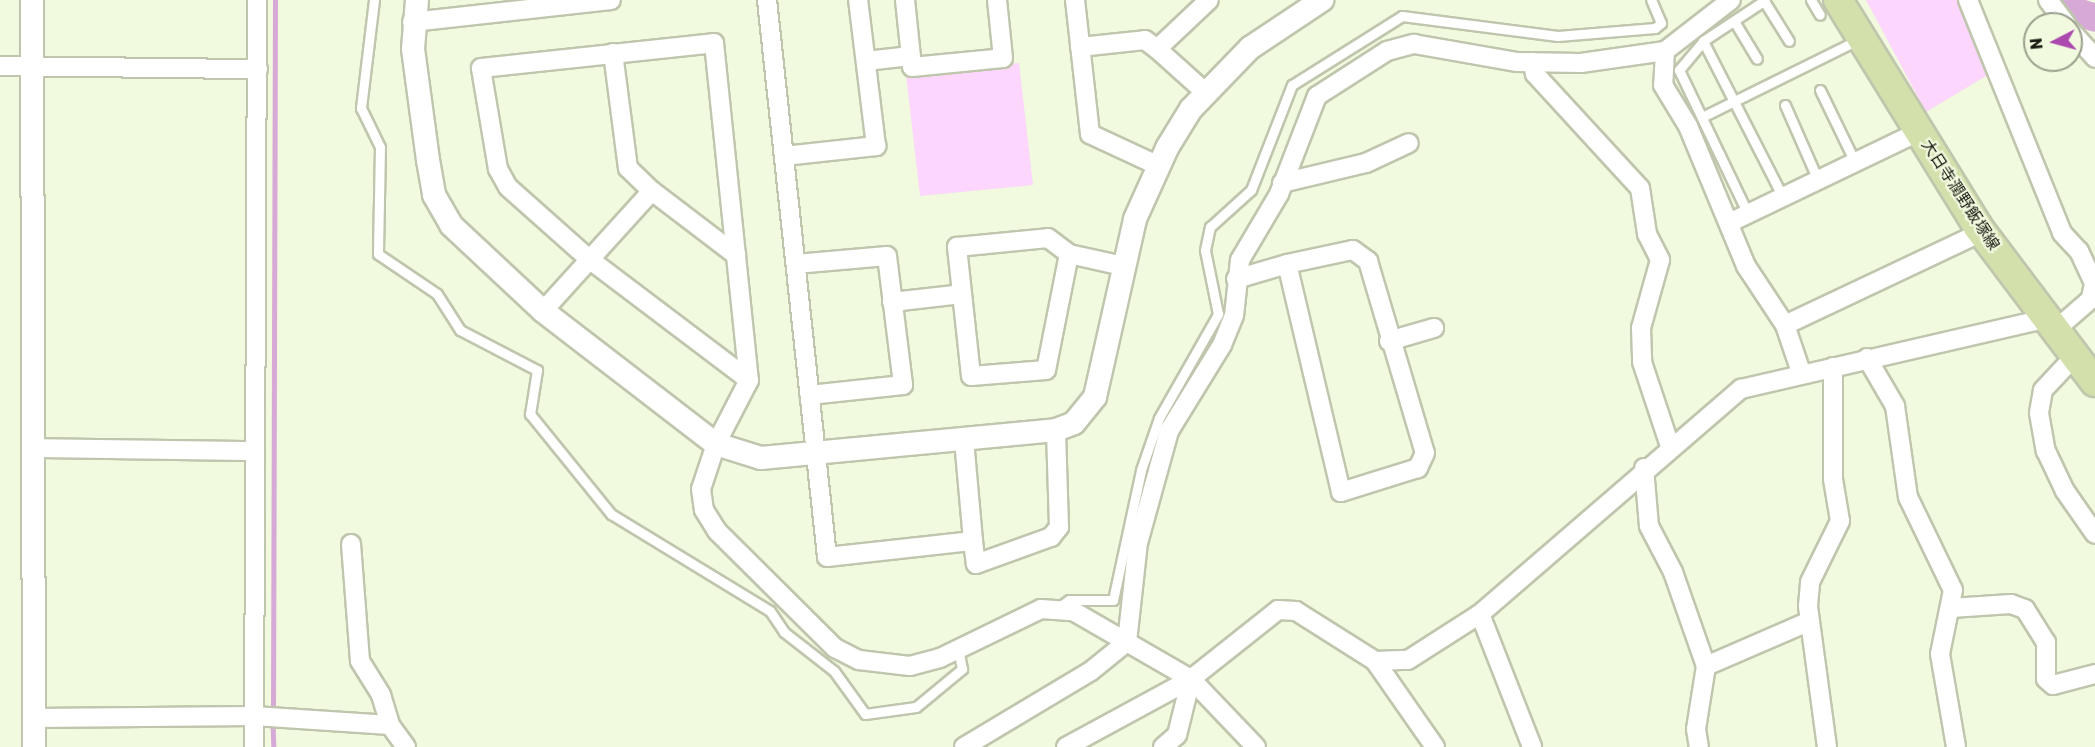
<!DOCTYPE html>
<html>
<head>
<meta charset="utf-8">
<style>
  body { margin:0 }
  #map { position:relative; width:2095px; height:747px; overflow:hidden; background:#f1f9de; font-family:Rubik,"Noto Sans JP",sans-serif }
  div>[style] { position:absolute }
  .green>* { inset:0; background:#fcd6fc }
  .stream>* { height:4.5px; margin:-2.25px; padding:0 2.25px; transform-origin:2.25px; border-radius:2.25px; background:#d6a9d6 }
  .river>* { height:28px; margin:-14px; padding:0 14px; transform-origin:14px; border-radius:14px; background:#d6a9d6 }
  .roads { filter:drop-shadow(2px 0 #bfc6ad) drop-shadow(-2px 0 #bfc6ad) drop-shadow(0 2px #bfc6ad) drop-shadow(0 -2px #bfc6ad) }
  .service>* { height:9px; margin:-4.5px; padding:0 4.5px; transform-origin:4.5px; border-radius:4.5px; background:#fff }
  .minor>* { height:18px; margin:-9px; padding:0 9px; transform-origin:9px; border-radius:9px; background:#fff }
  .tertiary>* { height:22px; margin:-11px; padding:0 11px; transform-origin:11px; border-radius:11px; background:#fff }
  .primary>* { height:28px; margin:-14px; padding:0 14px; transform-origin:14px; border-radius:14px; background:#d3e0ac }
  span { translate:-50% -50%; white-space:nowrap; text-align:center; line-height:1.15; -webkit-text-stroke:4.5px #f1f9de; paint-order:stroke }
  .street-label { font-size:16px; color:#181a11 }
  .north { position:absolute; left:2023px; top:12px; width:60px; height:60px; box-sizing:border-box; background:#f1f9de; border:2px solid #9aa08c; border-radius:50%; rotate:264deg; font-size:16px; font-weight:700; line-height:24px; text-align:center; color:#181a11 }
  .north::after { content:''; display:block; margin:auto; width:21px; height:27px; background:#ac49af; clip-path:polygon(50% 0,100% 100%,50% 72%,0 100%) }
</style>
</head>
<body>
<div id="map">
  <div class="green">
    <i style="clip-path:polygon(1866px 0,1959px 0,1991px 73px,1926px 112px)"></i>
    <i style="clip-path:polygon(1019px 63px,1033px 185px,920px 196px,906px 75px)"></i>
  </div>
  <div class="stream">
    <i style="left:273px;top:714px;width:714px;rotate:-89.84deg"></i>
    <i style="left:273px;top:723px;width:24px;rotate:88deg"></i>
  </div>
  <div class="river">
    <i style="left:2066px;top:0;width:14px;rotate:54deg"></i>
    <i style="left:2074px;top:11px;width:22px;rotate:18deg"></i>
  </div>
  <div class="roads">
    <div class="service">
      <i style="left:374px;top:0;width:109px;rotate:96.9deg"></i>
      <i style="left:361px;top:108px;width:43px;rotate:64deg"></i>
      <i style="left:380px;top:147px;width:107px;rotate:91.1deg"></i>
      <i style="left:378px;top:254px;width:71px;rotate:34.1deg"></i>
      <i style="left:437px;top:294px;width:43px;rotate:57.4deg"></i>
      <i style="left:460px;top:330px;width:87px;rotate:27.5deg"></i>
      <i style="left:537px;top:370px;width:45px;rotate:99deg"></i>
      <i style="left:530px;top:414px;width:129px;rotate:51deg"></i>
      <i style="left:611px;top:514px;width:186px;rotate:31.4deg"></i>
      <i style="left:770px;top:611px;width:25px;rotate:56deg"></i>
      <i style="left:784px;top:632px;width:63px;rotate:38deg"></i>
      <i style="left:834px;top:671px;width:53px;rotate:54.2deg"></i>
      <i style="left:865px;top:714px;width:51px;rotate:-7.8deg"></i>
      <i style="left:916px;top:707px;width:60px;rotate:-39.6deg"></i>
      <i style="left:962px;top:669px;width:20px;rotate:-101deg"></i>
      <i style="left:1811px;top:0;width:17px;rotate:59deg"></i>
      <i style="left:1764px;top:1px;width:47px;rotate:58deg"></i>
      <i style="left:1734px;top:21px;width:44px;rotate:58.8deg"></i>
      <i style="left:1703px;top:41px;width:175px;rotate:62.9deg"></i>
      <i style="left:1820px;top:90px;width:80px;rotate:64.1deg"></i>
      <i style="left:1785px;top:105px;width:82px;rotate:66.3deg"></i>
      <i style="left:1704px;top:116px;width:172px;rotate:-26.3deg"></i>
      <i style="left:1748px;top:214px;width:160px;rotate:-115.6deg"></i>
      <i style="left:1679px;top:70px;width:38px;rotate:-50deg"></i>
      <i style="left:1703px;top:41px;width:74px;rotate:-33.5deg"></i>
      <i style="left:1059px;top:607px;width:12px;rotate:-35deg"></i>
      <i style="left:1069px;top:600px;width:44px"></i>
      <i style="left:1113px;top:600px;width:133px;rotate:-77.8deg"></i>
      <i style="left:1141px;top:470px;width:55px;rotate:-70.9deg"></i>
      <i style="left:1159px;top:418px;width:120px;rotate:-60.4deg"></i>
      <i style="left:1218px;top:314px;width:65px;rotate:-101.5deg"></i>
      <i style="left:1205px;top:250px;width:24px;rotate:-78deg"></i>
      <i style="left:1210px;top:227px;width:55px;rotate:-42.1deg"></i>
      <i style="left:1251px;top:190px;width:113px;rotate:-68.7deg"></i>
      <i style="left:1292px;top:85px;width:130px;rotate:-32.1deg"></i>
      <i style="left:1402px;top:16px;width:157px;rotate:7.3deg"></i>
      <i style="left:1558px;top:36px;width:97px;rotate:-4.7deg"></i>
      <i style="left:1655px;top:28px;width:8px;rotate:-40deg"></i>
      <i style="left:1661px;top:23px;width:25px;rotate:-113deg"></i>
    </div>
    <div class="minor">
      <i style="left:767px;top:0;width:560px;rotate:83.85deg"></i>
      <i style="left:827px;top:557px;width:147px;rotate:-6.3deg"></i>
      <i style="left:973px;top:541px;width:23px;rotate:83deg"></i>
      <i style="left:976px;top:564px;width:80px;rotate:-19.8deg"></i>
      <i style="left:1051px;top:537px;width:13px;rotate:-51deg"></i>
      <i style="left:1059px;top:527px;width:97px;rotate:-91.8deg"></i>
      <i style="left:905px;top:0;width:67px;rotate:84deg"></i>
      <i style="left:912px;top:67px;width:91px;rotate:-5.6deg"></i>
      <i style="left:1003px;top:58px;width:58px;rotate:-95.9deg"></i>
      <i style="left:1075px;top:0;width:135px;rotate:83.6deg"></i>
      <i style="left:1090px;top:134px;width:76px;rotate:24.9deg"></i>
      <i style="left:1968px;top:0;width:251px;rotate:68deg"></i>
      <i style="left:2062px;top:233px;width:25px;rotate:47deg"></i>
      <i style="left:2079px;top:251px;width:35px;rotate:65deg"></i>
      <i style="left:2094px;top:283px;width:16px;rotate:101deg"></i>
      <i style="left:2091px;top:299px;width:50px;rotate:139deg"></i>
      <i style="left:2048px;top:0;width:30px;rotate:53deg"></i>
      <i style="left:412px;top:22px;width:200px;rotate:-6.3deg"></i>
      <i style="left:2071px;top:31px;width:36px;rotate:48deg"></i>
      <i style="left:1080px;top:47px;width:65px;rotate:-6.1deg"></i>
      <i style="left:1145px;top:40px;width:15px;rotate:37deg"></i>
      <i style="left:1665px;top:51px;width:34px;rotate:93deg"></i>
      <i style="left:1663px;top:85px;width:48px;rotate:58.6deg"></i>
      <i style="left:1688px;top:126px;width:152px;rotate:67.5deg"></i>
      <i style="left:1746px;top:266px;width:71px;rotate:56.5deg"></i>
      <i style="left:1785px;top:325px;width:50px;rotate:71.2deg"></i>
      <i style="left:613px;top:53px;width:116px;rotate:82.6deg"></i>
      <i style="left:628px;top:168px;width:33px;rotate:44deg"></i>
      <i style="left:866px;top:61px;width:45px;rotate:-6.3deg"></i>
      <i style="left:1533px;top:62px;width:12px;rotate:81deg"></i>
      <i style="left:1535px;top:74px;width:155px;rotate:47.4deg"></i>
      <i style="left:1640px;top:188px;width:47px;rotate:81.3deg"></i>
      <i style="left:1647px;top:234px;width:29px;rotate:63deg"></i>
      <i style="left:1660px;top:260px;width:71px;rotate:105.6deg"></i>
      <i style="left:1641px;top:328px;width:34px;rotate:88deg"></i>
      <i style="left:1642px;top:362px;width:89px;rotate:71.6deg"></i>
      <i style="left:0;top:66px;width:258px;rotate:0.7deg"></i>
      <i style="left:1205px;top:92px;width:64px;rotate:-138.1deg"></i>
      <i style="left:1157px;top:49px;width:71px;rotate:-43.3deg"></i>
      <i style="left:784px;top:156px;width:93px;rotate:-6.2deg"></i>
      <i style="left:876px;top:146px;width:147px;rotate:-97deg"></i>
      <i style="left:1282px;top:183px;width:86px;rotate:-13.4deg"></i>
      <i style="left:1366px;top:163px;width:47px;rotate:-24.9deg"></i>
      <i style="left:1731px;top:222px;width:208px;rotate:-25.7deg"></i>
      <i style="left:1069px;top:254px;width:118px;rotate:101.2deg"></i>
      <i style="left:1046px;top:370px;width:75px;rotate:175.4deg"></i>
      <i style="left:971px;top:376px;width:130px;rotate:-96.2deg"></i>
      <i style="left:957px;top:247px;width:91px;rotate:-5.6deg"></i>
      <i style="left:1048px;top:238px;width:26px;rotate:37deg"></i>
      <i style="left:1069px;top:254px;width:55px;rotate:12.5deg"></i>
      <i style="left:796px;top:264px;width:91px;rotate:-5deg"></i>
      <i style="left:887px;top:256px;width:130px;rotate:82.9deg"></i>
      <i style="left:903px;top:385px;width:94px;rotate:173.9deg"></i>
      <i style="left:1236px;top:279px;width:53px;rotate:-16.4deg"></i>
      <i style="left:1287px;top:264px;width:67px;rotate:-12deg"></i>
      <i style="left:1353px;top:250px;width:19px;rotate:36deg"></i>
      <i style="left:1368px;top:261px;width:200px;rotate:73.5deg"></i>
      <i style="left:1425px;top:453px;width:17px;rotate:115deg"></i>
      <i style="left:1418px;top:468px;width:81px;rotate:162.7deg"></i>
      <i style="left:1341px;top:492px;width:234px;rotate:-103.3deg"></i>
      <i style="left:892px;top:302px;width:70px;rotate:-6.5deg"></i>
      <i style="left:543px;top:311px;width:162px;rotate:-47.8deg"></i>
      <i style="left:652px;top:191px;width:106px;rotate:37.3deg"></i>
      <i style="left:1785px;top:325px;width:218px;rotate:-25.3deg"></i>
      <i style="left:1389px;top:341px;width:47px;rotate:-16.1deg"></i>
      <i style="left:2074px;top:357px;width:45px;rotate:133.2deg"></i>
      <i style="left:2043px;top:390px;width:23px;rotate:100deg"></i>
      <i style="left:2039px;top:413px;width:39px;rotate:80deg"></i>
      <i style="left:2046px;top:451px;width:44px;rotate:64.6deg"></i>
      <i style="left:2065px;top:491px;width:52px;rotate:55.1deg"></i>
      <i style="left:1867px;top:358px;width:56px;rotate:59.7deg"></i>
      <i style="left:1895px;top:406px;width:92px;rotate:81.9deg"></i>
      <i style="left:1908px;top:497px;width:103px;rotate:64.2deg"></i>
      <i style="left:1953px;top:590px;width:65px;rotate:101.5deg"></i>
      <i style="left:1940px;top:654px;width:94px;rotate:80.2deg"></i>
      <i style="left:749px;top:380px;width:201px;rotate:-142.9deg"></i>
      <i style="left:589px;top:259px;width:108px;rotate:-138.4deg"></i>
      <i style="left:508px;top:187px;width:21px;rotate:-119deg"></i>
      <i style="left:498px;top:169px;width:102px;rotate:-99.6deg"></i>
      <i style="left:481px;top:68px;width:234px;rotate:-6.1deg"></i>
      <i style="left:714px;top:43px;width:339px;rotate:84.1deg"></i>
      <i style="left:749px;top:380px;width:72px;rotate:117.3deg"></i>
      <i style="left:716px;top:444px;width:47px;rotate:108.4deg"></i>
      <i style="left:701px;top:489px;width:21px;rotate:82deg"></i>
      <i style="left:704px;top:510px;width:25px;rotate:58deg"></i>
      <i style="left:717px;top:531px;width:166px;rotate:44.8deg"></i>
      <i style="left:835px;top:648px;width:27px;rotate:27deg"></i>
      <i style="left:859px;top:660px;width:51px;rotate:6.7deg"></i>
      <i style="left:910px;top:666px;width:31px;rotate:-15deg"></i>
      <i style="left:940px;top:658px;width:112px;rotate:-25.9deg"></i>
      <i style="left:1041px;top:609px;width:32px;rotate:4deg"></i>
      <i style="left:1073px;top:611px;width:136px;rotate:30deg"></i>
      <i style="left:1191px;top:679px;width:94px;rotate:46.3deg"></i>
      <i style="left:964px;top:440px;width:101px;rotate:84.9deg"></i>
      <i style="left:32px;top:448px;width:221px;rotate:0.8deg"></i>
      <i style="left:1644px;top:468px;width:58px;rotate:85.1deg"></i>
      <i style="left:1649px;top:526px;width:52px;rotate:62.4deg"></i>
      <i style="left:1673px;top:572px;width:100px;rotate:70.7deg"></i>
      <i style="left:1706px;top:666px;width:64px;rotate:99deg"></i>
      <i style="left:1696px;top:729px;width:18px;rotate:81deg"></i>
      <i style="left:351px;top:544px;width:117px;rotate:85.6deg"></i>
      <i style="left:360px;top:661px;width:40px;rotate:58deg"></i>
      <i style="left:381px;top:695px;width:31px;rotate:73deg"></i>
      <i style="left:1951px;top:608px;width:60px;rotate:-3.8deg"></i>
      <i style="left:2011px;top:604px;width:15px;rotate:20deg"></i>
      <i style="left:2025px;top:609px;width:39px;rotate:58deg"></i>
      <i style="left:2046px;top:642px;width:37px;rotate:90deg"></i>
      <i style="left:2046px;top:679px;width:9px;rotate:41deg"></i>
      <i style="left:2053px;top:685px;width:43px;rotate:-14.7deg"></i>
      <i style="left:1480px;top:614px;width:143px;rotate:68.6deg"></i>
      <i style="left:1375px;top:661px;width:105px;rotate:55.1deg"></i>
      <i style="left:1706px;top:666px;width:113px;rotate:-23.4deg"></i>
      <i style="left:35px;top:718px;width:219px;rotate:-0.5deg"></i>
      <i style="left:254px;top:716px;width:136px;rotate:3.8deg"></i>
      <i style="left:390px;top:725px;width:27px;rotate:54deg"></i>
      <i style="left:254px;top:747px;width:747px;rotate:-89.77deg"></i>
      <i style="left:964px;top:747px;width:148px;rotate:-30.9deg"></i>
      <i style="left:1091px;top:671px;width:46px;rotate:-38.9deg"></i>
      <i style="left:1127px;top:642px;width:100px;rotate:-83.7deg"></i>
      <i style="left:1138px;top:543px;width:116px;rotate:-74.5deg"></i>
      <i style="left:1169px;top:431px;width:101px;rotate:-58.4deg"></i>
      <i style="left:1222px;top:345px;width:31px;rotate:-68deg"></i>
      <i style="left:1234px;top:316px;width:56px;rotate:-83.9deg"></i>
      <i style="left:1240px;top:260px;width:77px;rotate:-59.4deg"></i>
      <i style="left:1279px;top:194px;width:105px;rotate:-68.8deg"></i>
      <i style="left:1317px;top:96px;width:83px;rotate:-32.7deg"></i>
      <i style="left:1387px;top:51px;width:28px;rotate:-15deg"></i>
      <i style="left:1414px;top:44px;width:105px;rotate:9.9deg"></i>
      <i style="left:1517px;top:62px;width:64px;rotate:0.9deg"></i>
      <i style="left:1581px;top:63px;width:85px;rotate:-8.1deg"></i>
      <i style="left:1665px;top:51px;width:83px;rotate:-37.7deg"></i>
      <i style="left:1066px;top:747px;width:142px;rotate:-28.5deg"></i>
      <i style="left:1191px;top:679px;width:111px;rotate:-38.4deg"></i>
      <i style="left:1278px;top:610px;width:18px;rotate:3deg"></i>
      <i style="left:1296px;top:611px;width:93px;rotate:32.3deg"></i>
      <i style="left:1375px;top:661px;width:33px;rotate:-2deg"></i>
      <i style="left:1408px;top:660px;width:85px;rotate:-32.6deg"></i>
      <i style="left:1480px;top:614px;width:345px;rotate:-40.8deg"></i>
      <i style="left:1741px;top:389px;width:311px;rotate:-13deg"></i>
      <i style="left:1163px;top:747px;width:18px;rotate:-41deg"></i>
      <i style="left:1177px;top:735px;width:58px;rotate:-76deg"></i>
      <i style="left:1827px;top:747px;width:142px;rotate:-97.7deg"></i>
      <i style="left:1808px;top:606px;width:24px;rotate:-85deg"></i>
      <i style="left:1810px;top:582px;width:68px;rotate:-63.8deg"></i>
      <i style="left:1840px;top:521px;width:43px;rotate:-99.5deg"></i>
      <i style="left:1833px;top:479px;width:112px;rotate:-90deg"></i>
    </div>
    <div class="tertiary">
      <i style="left:32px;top:0;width:747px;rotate:89.85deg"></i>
      <i style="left:417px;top:0;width:49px;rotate:94.7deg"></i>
      <i style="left:413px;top:49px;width:112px;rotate:82.3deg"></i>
      <i style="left:428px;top:160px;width:36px;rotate:80deg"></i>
      <i style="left:434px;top:195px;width:34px;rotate:60deg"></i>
      <i style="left:451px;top:225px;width:126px;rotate:43.1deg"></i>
      <i style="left:543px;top:311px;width:218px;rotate:37.6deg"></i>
      <i style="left:716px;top:444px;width:47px;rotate:17.3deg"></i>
      <i style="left:761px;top:458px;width:296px;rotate:-5.4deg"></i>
      <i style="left:1056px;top:430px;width:19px;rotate:-21deg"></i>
      <i style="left:1074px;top:423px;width:33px;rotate:-51deg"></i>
      <i style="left:1095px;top:397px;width:182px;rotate:-77.3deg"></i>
      <i style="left:1135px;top:219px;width:78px;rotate:-65.7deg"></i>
      <i style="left:1167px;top:148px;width:46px;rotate:-58.4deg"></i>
      <i style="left:1191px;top:109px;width:85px;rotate:-46deg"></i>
      <i style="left:1250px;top:48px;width:87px;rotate:-33.7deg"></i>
    </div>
    <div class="primary">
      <i style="left:1838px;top:0;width:267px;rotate:58.3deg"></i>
      <i style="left:1978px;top:227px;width:194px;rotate:53deg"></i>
    </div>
  </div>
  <div class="street-label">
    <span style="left:1960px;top:195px;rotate:57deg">大日寺潤野飯塚線</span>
  </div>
  <div class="north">N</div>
</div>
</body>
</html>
